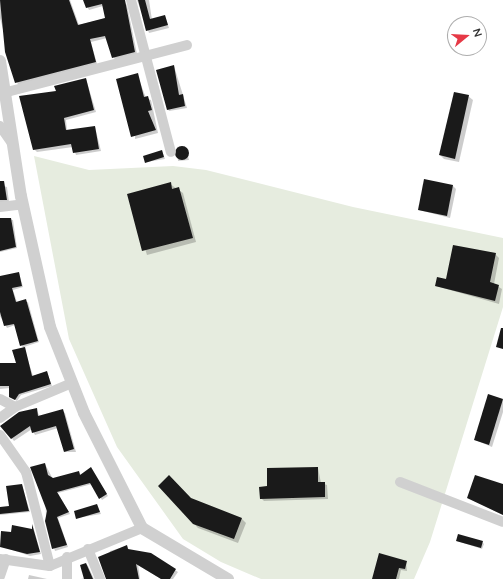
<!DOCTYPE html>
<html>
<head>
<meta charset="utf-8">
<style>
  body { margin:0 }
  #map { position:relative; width:503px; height:579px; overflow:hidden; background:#fff; font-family:Quicksand,sans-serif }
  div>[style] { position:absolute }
  .green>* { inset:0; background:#e6ecdf }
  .shadow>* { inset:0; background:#0003 }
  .building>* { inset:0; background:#1a1a1a }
  .round { border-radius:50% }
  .minor>* { height:10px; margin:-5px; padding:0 5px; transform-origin:5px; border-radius:5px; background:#d0d0d0 }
  .tertiary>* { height:12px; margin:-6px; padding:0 6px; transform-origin:6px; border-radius:6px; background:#d0d0d0 }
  span { translate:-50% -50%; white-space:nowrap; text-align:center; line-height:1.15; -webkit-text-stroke:4px #fff; paint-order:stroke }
  .north { position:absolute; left:447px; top:16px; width:40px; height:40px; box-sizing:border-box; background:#fff; border:1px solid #adadad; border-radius:50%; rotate:72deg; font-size:11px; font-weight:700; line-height:16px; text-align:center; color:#333 }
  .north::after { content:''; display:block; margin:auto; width:14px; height:18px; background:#e63946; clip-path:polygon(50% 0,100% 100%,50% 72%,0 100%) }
</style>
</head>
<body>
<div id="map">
  <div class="green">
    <i style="clip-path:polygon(34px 156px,89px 170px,173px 166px,206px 170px,353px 207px,503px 238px,503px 307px,430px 542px,414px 579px,261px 579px,221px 562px,183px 539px,117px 447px,69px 339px)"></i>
  </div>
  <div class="shadow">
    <i style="clip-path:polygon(0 0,70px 0,79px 25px,106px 18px,103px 6px,89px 10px,84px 0,122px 0,127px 5px,137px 54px,115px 60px,107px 38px,91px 42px,97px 64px,18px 85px,0 18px)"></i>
    <i style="clip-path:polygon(137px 0,149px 0,152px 20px,165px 16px,169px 28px,149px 33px)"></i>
    <i style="clip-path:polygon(174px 66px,187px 108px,169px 111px,168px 109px)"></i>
    <i style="clip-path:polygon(137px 74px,146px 98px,151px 100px,158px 133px,135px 139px)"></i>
    <i style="clip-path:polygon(86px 79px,96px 112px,66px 120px,67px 131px,95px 127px,101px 151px,76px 155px,73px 147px,37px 152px,34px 149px,57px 92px)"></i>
    <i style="clip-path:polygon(468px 96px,473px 100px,459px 162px,444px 159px,440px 155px)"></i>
    <i style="clip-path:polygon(185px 146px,189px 160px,178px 161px,177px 147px)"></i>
    <i style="clip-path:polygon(162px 151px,165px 159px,146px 162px)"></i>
    <i style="clip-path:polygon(170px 184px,183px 193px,196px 242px,147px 255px,128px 195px)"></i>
    <i style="clip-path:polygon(0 185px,7px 187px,9px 202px,0 204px)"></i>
    <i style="clip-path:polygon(453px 186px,456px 189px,450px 218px,419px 210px)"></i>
    <i style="clip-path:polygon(0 219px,13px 220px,17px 248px,0 252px)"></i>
    <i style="clip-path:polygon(495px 254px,499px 258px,494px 284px,502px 289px,499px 304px,436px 286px)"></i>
    <i style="clip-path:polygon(19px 273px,23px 287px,13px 290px,17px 302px,28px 302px,39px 342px,24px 347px,33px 376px,47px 372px,52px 386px,21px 395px,17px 401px,12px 398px,10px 388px,0 389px,0 364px,17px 364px,23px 348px,15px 325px,7px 328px,0 316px,0 277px)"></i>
    <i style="clip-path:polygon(489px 395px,503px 400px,503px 412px,492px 447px,475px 440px)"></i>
    <i style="clip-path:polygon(36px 409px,40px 417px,62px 410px,65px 413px,76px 452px,65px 452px,58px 428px,35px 435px,32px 429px,14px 441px,2px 426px)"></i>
    <i style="clip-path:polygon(45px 464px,53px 479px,79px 472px,81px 475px,91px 469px,108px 496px,102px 500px,92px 484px,58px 493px,70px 514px,58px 518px,68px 547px,55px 551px,46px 521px)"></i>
    <i style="clip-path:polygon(318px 468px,321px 483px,327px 485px,328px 499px,264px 501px,261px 498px,268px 487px)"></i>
    <i style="clip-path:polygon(22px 485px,30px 512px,0 515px,0 508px,10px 507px)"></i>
    <i style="clip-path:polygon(503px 485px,503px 515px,468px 498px)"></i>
    <i style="clip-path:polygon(159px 486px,242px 519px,246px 523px,238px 543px,198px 528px)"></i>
    <i style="clip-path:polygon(97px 505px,101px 514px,77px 518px)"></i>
    <i style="clip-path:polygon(33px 526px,41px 554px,30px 556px,1px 546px,12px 533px,32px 530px)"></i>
    <i style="clip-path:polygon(457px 541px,482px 542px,484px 544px,482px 549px)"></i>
    <i style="clip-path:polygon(127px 546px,129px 550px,150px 554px,178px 572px,173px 579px,161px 579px,138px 564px,140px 579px,106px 579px,110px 551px)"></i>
    <i style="clip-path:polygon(406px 562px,407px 571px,401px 570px,399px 579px,373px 579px)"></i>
    <i style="clip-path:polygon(86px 564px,88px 566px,94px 579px,81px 579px,85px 578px)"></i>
    <i style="clip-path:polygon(29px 575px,47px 579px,28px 579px)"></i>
  </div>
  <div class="building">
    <i style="clip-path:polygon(0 0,69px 0,78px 25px,105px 18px,102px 4px,86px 8px,83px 0,125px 0,135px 52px,112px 58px,105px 36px,90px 39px,96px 62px,15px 83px,5px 52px)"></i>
    <i style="clip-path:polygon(138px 0,145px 0,150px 19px,165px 15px,168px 25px,146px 31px)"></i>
    <i style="clip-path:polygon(174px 65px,179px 95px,183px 94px,185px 106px,167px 110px,156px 70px)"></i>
    <i style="clip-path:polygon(138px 73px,144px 97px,148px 96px,152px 110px,148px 111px,156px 130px,131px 137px,116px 79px)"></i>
    <i style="clip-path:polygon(86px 78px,94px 110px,64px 118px,66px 130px,95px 126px,99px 149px,73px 153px,71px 144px,33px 150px,19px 96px,56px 91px,54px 86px)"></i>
    <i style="clip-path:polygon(454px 92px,469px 95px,455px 159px,439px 155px)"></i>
    <i class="round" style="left:175px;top:146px;width:14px;height:14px"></i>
    <i style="clip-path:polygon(162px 150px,164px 157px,145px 163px,143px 156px)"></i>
    <i style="clip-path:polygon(424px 179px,453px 185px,447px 216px,418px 210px)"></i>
    <i style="clip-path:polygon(0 181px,4px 181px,7px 200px,0 200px)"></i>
    <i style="clip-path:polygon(171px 182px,172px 189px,179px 187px,193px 238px,142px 251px,127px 194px)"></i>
    <i style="clip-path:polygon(0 218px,11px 218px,16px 247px,0 251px)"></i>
    <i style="clip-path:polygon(453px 245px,496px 253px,490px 282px,499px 285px,495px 301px,435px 286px,437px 277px,446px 279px)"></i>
    <i style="clip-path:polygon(19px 272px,22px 286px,12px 288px,16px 302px,26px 299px,38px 341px,20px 346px,14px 324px,4px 326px,0 312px,0 276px)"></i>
    <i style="clip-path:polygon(501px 328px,503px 328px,503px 349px,496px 347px)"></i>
    <i style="clip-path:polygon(25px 347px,32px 376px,47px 371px,51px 384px,19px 394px,15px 400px,9px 397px,9px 386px,0 386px,0 363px,16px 363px,12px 350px)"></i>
    <i style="clip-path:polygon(488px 394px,503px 399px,489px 445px,474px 440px)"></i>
    <i style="clip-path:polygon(37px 408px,38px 416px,63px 409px,74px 449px,64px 452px,56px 426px,32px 433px,30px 426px,11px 439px,0 426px,19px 412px)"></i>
    <i style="clip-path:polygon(45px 463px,48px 475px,53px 478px,79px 471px,80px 475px,91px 467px,107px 494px,99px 499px,90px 483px,57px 492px,69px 512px,57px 517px,67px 545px,52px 549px,45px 521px,47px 511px,30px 467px)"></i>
    <i style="clip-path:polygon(318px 467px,318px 482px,325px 482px,325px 497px,260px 499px,259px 487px,267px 486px,267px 468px)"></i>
    <i style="clip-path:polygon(169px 475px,191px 498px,242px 518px,234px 539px,193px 524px,158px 486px)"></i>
    <i style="clip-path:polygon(475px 475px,503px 484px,503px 515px,467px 498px)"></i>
    <i style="clip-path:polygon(22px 484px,29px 511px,0 514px,0 507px,9px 506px,6px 486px)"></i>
    <i style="clip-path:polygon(97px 504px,100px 512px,76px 519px,74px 511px)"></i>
    <i style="clip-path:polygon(32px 524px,40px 552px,27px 554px,0 547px,1px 531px,11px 532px,12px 525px,32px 529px)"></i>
    <i style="clip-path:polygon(458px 534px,483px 541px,481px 548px,456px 541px)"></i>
    <i style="clip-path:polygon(127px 545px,128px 549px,151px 553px,176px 569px,170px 579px,161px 579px,136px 564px,139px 579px,106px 579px,98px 557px)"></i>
    <i style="clip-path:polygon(379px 553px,407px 561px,405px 569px,399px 568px,396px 579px,372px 579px)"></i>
    <i style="clip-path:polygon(86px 563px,93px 579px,84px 579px,80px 565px)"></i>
  </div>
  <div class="minor">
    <i style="left:131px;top:0;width:157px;rotate:75.3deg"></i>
    <i style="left:7px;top:92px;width:186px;rotate:-14.6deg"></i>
    <i style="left:0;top:126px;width:19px;rotate:55deg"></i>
    <i style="left:0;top:207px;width:23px;rotate:-7deg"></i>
    <i style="left:0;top:399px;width:17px;rotate:28deg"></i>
    <i style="left:0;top:418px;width:19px;rotate:-36deg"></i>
    <i style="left:15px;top:407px;width:62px;rotate:-22.8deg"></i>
    <i style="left:0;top:435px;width:45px;rotate:54.9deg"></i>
    <i style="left:26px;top:472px;width:97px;rotate:75.7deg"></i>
    <i style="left:400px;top:482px;width:110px;rotate:21.2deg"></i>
    <i style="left:88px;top:549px;width:32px;rotate:68deg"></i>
    <i style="left:0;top:559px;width:50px;rotate:8deg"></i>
    <i style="left:50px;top:566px;width:100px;rotate:-22.4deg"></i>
    <i style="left:0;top:576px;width:18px;rotate:-71deg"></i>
    <i style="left:67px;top:579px;width:22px;rotate:-90deg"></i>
  </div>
  <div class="tertiary">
    <i style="left:0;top:61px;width:137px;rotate:81.2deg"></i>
    <i style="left:21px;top:196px;width:134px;rotate:77.5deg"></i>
    <i style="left:50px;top:327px;width:92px;rotate:68.4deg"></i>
    <i style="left:84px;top:413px;width:129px;rotate:63.2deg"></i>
    <i style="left:142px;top:528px;width:100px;rotate:30.7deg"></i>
  </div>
  <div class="north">N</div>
</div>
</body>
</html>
